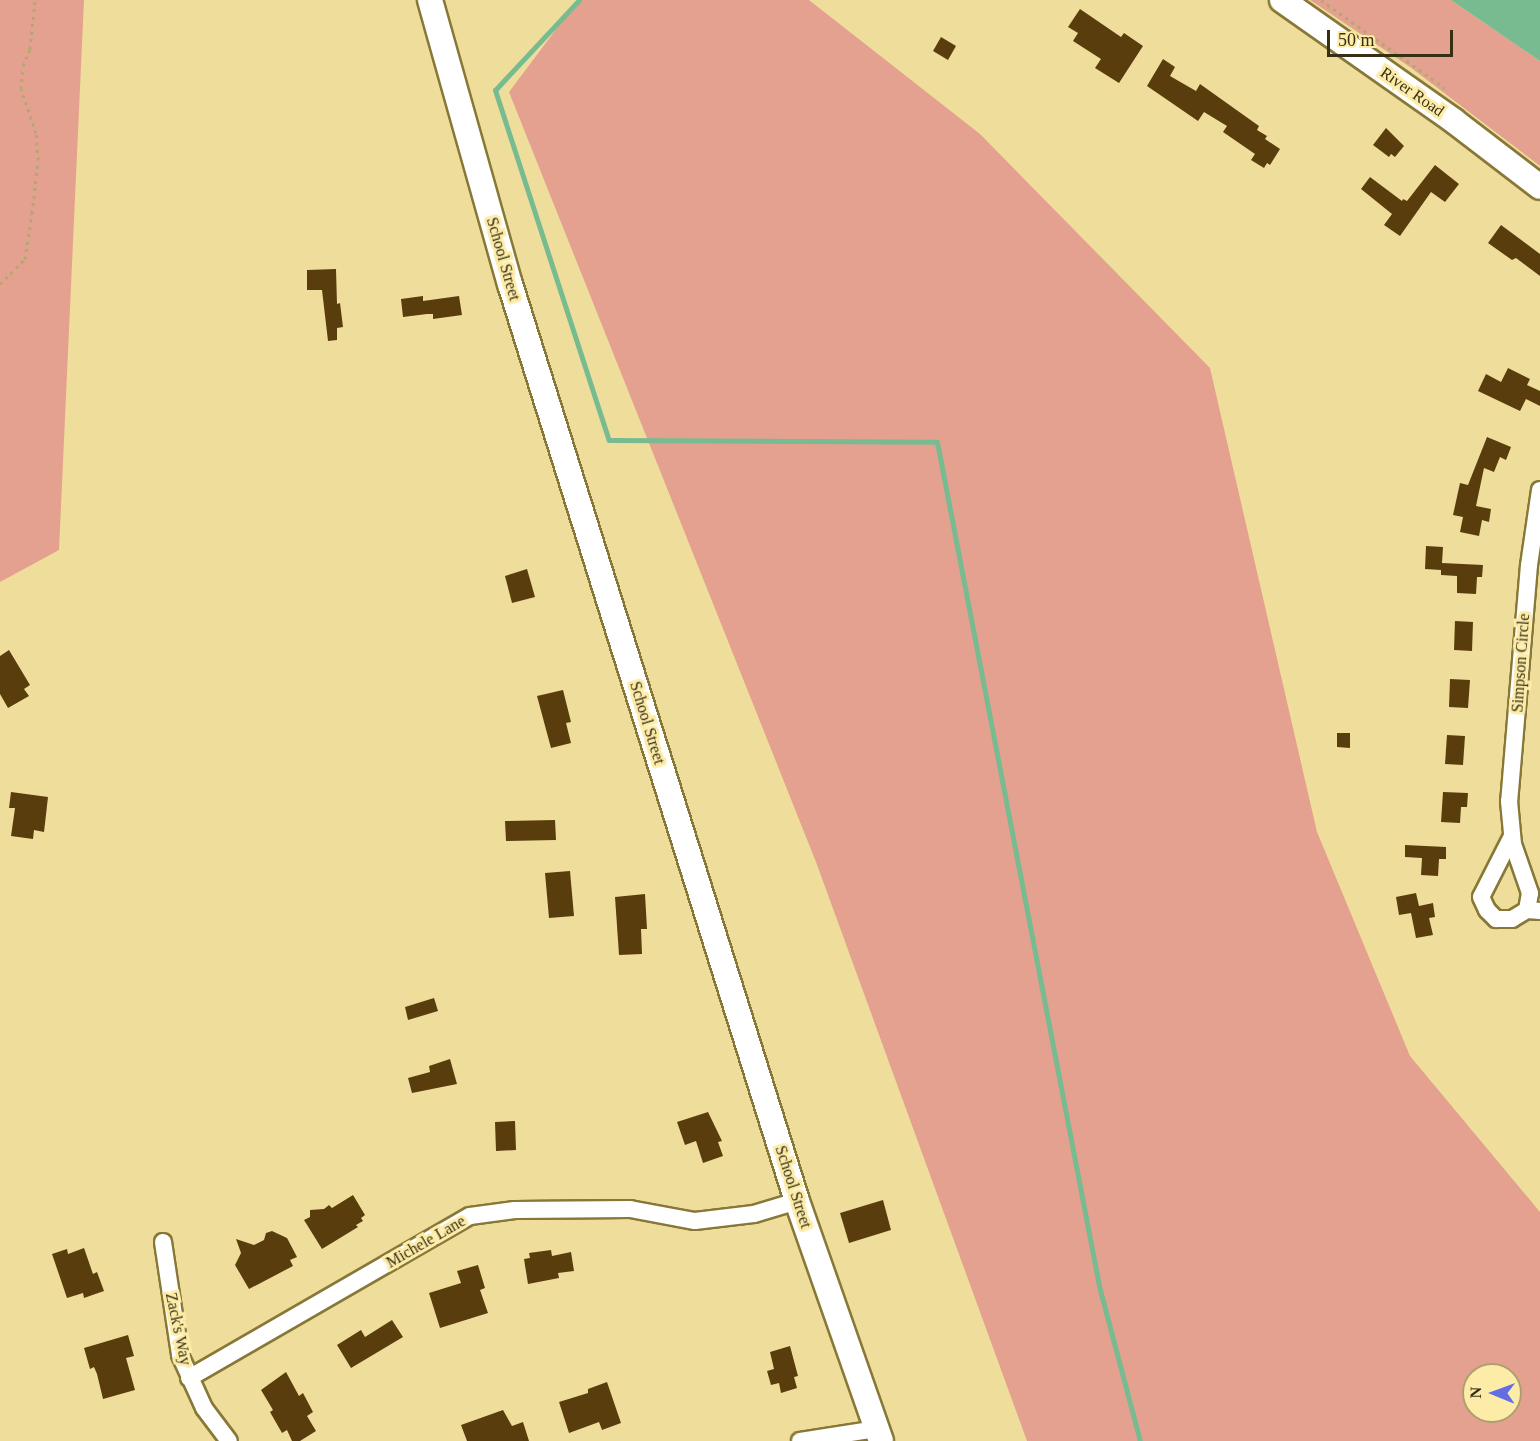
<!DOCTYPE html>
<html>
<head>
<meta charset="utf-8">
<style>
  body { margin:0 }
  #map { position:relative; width:1540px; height:1441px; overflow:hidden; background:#efde9b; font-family:Georgia,serif }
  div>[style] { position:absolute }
  .green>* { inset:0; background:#e4a18f }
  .water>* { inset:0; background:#78bb91 }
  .stream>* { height:5px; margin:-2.5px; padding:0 2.5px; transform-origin:2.5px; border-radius:2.5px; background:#78bb91 }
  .building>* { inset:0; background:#5a3d0c }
  .path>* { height:3px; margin-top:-1.5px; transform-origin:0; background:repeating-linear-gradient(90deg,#b5a771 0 3px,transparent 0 7.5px) }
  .roads { filter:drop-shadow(2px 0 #887837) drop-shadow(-2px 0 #887837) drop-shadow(0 2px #887837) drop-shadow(0 -2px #887837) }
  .street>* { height:16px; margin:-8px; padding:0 8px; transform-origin:8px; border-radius:8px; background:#fff }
  .secondary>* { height:24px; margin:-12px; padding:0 12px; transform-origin:12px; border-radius:12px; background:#fff }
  span { translate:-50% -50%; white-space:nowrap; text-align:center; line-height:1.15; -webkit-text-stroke:6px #fdeba8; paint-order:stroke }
  .street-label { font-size:16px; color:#362f14 }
  .north { position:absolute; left:1462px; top:1363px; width:60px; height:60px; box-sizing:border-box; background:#fdeba8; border:2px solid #ada06d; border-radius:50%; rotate:271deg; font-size:16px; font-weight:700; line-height:24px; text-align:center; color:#362f14 }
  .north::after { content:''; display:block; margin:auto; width:21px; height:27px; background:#636ee6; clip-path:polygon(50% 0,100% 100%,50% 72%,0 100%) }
  .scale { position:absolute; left:1327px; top:30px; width:126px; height:27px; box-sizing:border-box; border:3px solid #362f14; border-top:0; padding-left:8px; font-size:18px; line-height:21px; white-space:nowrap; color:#362f14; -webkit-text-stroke:4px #fdeba8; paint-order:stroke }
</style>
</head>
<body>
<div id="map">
  <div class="green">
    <i style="clip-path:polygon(0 0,84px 0,59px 550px,0 582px)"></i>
    <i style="clip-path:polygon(evenodd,578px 0,809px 0,980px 134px,1210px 368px,1317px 832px,1410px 1056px,1540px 1212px,1540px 1441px,1027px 1441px,816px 862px,509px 92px,578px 0,1474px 1375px,1510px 1375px,1510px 1411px,1474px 1411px,1474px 1375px)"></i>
    <i style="clip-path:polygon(1310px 0,1451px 0,1540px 61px,1540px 166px,1410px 67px)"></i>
  </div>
  <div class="water">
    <i style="clip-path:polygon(1451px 0,1540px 0,1540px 61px)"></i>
  </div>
  <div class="stream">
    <i style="left:579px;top:0;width:123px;rotate:133deg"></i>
    <i style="left:495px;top:90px;width:368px;rotate:72deg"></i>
    <i style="left:609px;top:440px;width:328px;rotate:0.3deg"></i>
    <i style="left:937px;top:442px;width:859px;rotate:79.13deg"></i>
    <i style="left:1099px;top:1286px;width:160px;rotate:75.2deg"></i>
  </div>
  <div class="building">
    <i style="clip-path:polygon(1080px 9px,1121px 37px,1124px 33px,1143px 46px,1119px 83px,1095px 68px,1101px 59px,1073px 41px,1078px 33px,1068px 27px)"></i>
    <i style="clip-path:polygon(941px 37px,956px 46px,948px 60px,933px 51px)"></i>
    <i style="clip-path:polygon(1163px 59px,1175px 67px,1170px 76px,1196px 91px,1200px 84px,1259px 126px,1257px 130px,1267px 136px,1265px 139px,1280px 149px,1270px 165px,1267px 163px,1264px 168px,1251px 160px,1255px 154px,1223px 132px,1227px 126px,1204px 112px,1198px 121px,1147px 86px)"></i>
    <i style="clip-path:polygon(1386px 128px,1404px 146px,1395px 157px,1391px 154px,1389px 157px,1373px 145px)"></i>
    <i style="clip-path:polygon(1435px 165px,1459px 184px,1445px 202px,1431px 192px,1400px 236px,1384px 225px,1392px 214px,1361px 189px,1370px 177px,1402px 201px,1403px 199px,1407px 201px)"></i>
    <i style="clip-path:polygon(1501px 225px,1540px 254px,1540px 276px,1516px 258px,1512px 260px,1488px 243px)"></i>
    <i style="clip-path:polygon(336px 269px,337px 304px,340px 303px,343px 327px,337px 328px,337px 340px,328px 341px,322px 290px,307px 290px,307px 270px)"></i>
    <i style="clip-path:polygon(423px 296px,423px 301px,459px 296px,462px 315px,433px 319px,433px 314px,427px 314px,403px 317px,401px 299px)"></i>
    <i style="clip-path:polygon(1508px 368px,1530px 379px,1527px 385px,1540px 391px,1540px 406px,1526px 399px,1520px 411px,1478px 391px,1486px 374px,1501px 382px)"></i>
    <i style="clip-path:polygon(1487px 437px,1511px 447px,1506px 460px,1500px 457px,1494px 472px,1484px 468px,1476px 506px,1491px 509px,1489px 522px,1482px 520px,1479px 536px,1460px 532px,1463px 517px,1453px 515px,1460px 483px,1468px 485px)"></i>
    <i style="clip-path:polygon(1426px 546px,1443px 547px,1442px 563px,1483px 565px,1482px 577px,1477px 577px,1476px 594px,1457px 593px,1457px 576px,1441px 575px,1441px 570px,1425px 569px)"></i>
    <i style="clip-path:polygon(527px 569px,535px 597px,512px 603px,505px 576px)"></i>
    <i style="clip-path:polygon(1455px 621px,1473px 622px,1472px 651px,1454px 650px)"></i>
    <i style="clip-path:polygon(9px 650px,30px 685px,24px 689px,29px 696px,8px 708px,0 694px,0 656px)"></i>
    <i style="clip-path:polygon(1450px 679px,1470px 680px,1468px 708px,1449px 707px)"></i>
    <i style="clip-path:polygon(563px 690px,571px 722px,566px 723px,571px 743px,551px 748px,537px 696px)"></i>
    <i style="clip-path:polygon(1337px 733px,1350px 733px,1350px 748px,1337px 747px)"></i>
    <i style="clip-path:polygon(1447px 735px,1465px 736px,1463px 765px,1445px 764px)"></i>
    <i style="clip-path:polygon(11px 792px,48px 797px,44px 832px,34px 830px,33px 839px,11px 836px,15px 808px,9px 808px)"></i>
    <i style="clip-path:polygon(1443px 792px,1468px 793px,1467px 807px,1461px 807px,1460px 823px,1441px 822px)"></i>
    <i style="clip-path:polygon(555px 820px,556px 840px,506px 841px,505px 821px)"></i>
    <i style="clip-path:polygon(1405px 845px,1446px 847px,1446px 859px,1439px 859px,1438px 876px,1421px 875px,1422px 858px,1405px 857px)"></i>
    <i style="clip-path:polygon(570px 871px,574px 916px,549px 918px,545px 873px)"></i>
    <i style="clip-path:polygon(1416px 893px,1419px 906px,1433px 903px,1435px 917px,1429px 918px,1433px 935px,1416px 938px,1411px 913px,1399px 915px,1396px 897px)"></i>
    <i style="clip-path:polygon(645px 894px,647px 929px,641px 929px,642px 954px,619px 955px,615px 897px)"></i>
    <i style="clip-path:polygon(434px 998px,438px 1011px,408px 1020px,405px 1007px)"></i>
    <i style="clip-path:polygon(450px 1059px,457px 1084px,412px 1093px,408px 1078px,430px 1072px,429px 1066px)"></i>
    <i style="clip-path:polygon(708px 1112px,722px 1141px,718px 1142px,723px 1156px,703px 1163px,696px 1141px,685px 1145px,677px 1122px)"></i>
    <i style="clip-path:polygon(515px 1121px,516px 1150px,496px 1151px,495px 1122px)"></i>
    <i style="clip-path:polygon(353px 1195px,365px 1215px,361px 1218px,363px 1221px,356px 1225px,358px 1227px,322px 1249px,304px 1220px,310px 1217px,310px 1210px,324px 1209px,329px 1205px,332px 1208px)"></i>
    <i style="clip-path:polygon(883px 1200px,891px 1230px,849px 1243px,840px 1213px)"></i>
    <i style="clip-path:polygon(272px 1231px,287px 1238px,297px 1257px,290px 1260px,293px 1266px,249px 1289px,235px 1265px,241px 1253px,236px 1239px,254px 1245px,264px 1240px,266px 1233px)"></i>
    <i style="clip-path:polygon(84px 1248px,93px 1274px,97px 1272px,104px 1291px,84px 1298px,83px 1293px,67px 1298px,52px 1254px,67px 1249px,68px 1254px)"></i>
    <i style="clip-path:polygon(551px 1250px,552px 1256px,571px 1252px,574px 1271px,558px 1273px,559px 1278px,528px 1284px,524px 1259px,530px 1258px,529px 1253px)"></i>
    <i style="clip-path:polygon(478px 1265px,485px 1288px,480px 1290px,488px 1313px,440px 1328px,429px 1293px,461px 1283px,457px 1271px)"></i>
    <i style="clip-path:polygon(392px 1320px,403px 1337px,351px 1368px,337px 1345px,361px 1330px,365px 1337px)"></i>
    <i style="clip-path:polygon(128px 1335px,134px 1356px,126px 1358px,135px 1390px,103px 1399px,97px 1374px,94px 1367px,90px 1369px,84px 1348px)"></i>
    <i style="clip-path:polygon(790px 1346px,798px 1376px,794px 1377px,797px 1388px,781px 1393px,779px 1383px,771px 1385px,767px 1371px,774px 1369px,770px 1352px)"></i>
    <i style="clip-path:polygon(286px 1372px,299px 1396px,303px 1393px,313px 1412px,307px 1416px,316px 1431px,300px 1441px,292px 1441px,287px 1430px,282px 1433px,270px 1412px,273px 1410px,261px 1390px)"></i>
    <i style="clip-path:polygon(607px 1382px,621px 1423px,602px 1430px,599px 1422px,569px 1433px,559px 1402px,588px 1393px,588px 1389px)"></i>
    <i style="clip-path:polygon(503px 1410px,512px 1426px,523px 1422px,529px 1441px,467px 1441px,461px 1425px)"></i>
  </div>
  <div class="path">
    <i style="left:1321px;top:0;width:152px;rotate:35.4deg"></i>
    <i style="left:0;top:284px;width:35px;rotate:-45deg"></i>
    <i style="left:25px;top:259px;width:47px;rotate:-81.3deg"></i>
    <i style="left:32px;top:213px;width:53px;rotate:-83.5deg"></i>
    <i style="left:38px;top:160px;width:27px;rotate:-94deg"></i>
    <i style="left:36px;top:133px;width:46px;rotate:-108.8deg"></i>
    <i style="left:21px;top:89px;width:23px;rotate:-85deg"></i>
    <i style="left:23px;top:66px;width:18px;rotate:-68deg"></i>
    <i style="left:30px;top:49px;width:49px;rotate:-84.2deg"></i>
  </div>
  <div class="roads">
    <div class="street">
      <i style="left:1540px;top:490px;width:76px;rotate:98.3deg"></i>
      <i style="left:1529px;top:565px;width:237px;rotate:94.8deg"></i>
      <i style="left:1509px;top:801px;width:43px;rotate:84.7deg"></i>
      <i style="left:1513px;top:844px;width:52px;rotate:70.9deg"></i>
      <i style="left:1530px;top:893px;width:17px;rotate:100deg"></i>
      <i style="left:1527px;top:910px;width:13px;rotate:4deg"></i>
      <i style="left:1512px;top:836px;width:68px;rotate:116.9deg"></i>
      <i style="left:1481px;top:897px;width:14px;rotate:65deg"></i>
      <i style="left:1487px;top:910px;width:13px;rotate:45deg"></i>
      <i style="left:1496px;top:919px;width:16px"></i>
      <i style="left:1512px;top:919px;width:17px;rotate:-31deg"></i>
      <i style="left:163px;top:1242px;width:114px;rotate:81.4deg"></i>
      <i style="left:180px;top:1355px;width:58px;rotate:65.6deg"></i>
      <i style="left:204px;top:1408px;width:41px;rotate:52.9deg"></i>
      <i style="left:189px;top:1378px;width:324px;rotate:-30deg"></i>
      <i style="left:470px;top:1216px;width:45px;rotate:-7.6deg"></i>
      <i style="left:515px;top:1210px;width:115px;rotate:-0.5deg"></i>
      <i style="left:630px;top:1209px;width:66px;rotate:10.5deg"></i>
      <i style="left:695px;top:1221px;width:59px;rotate:-6.8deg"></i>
      <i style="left:754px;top:1214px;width:45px;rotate:-16.8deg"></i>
      <i style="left:800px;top:1441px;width:78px;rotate:-8.9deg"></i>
    </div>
    <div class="secondary">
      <i style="left:430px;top:0;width:295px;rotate:74.3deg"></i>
      <i style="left:510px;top:284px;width:961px;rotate:72.62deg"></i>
      <i style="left:797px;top:1201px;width:254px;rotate:70.7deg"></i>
      <i style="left:1282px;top:0;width:210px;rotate:35.1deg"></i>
      <i style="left:1454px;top:121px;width:108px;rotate:37.5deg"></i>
    </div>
  </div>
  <div class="street-label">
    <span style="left:1412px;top:92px;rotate:35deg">River Road</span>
    <span style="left:503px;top:259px;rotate:74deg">School Street</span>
    <span style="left:1521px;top:663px;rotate:-86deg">Simpson Circle</span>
    <span style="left:647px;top:723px;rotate:73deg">School Street</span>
    <span style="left:793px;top:1187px;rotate:72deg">School Street</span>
    <span style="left:426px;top:1242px;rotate:-30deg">Michele Lane</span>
    <span style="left:178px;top:1329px;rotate:78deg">Zack's Way</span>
  </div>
  <div class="north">N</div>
  <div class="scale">50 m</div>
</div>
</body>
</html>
